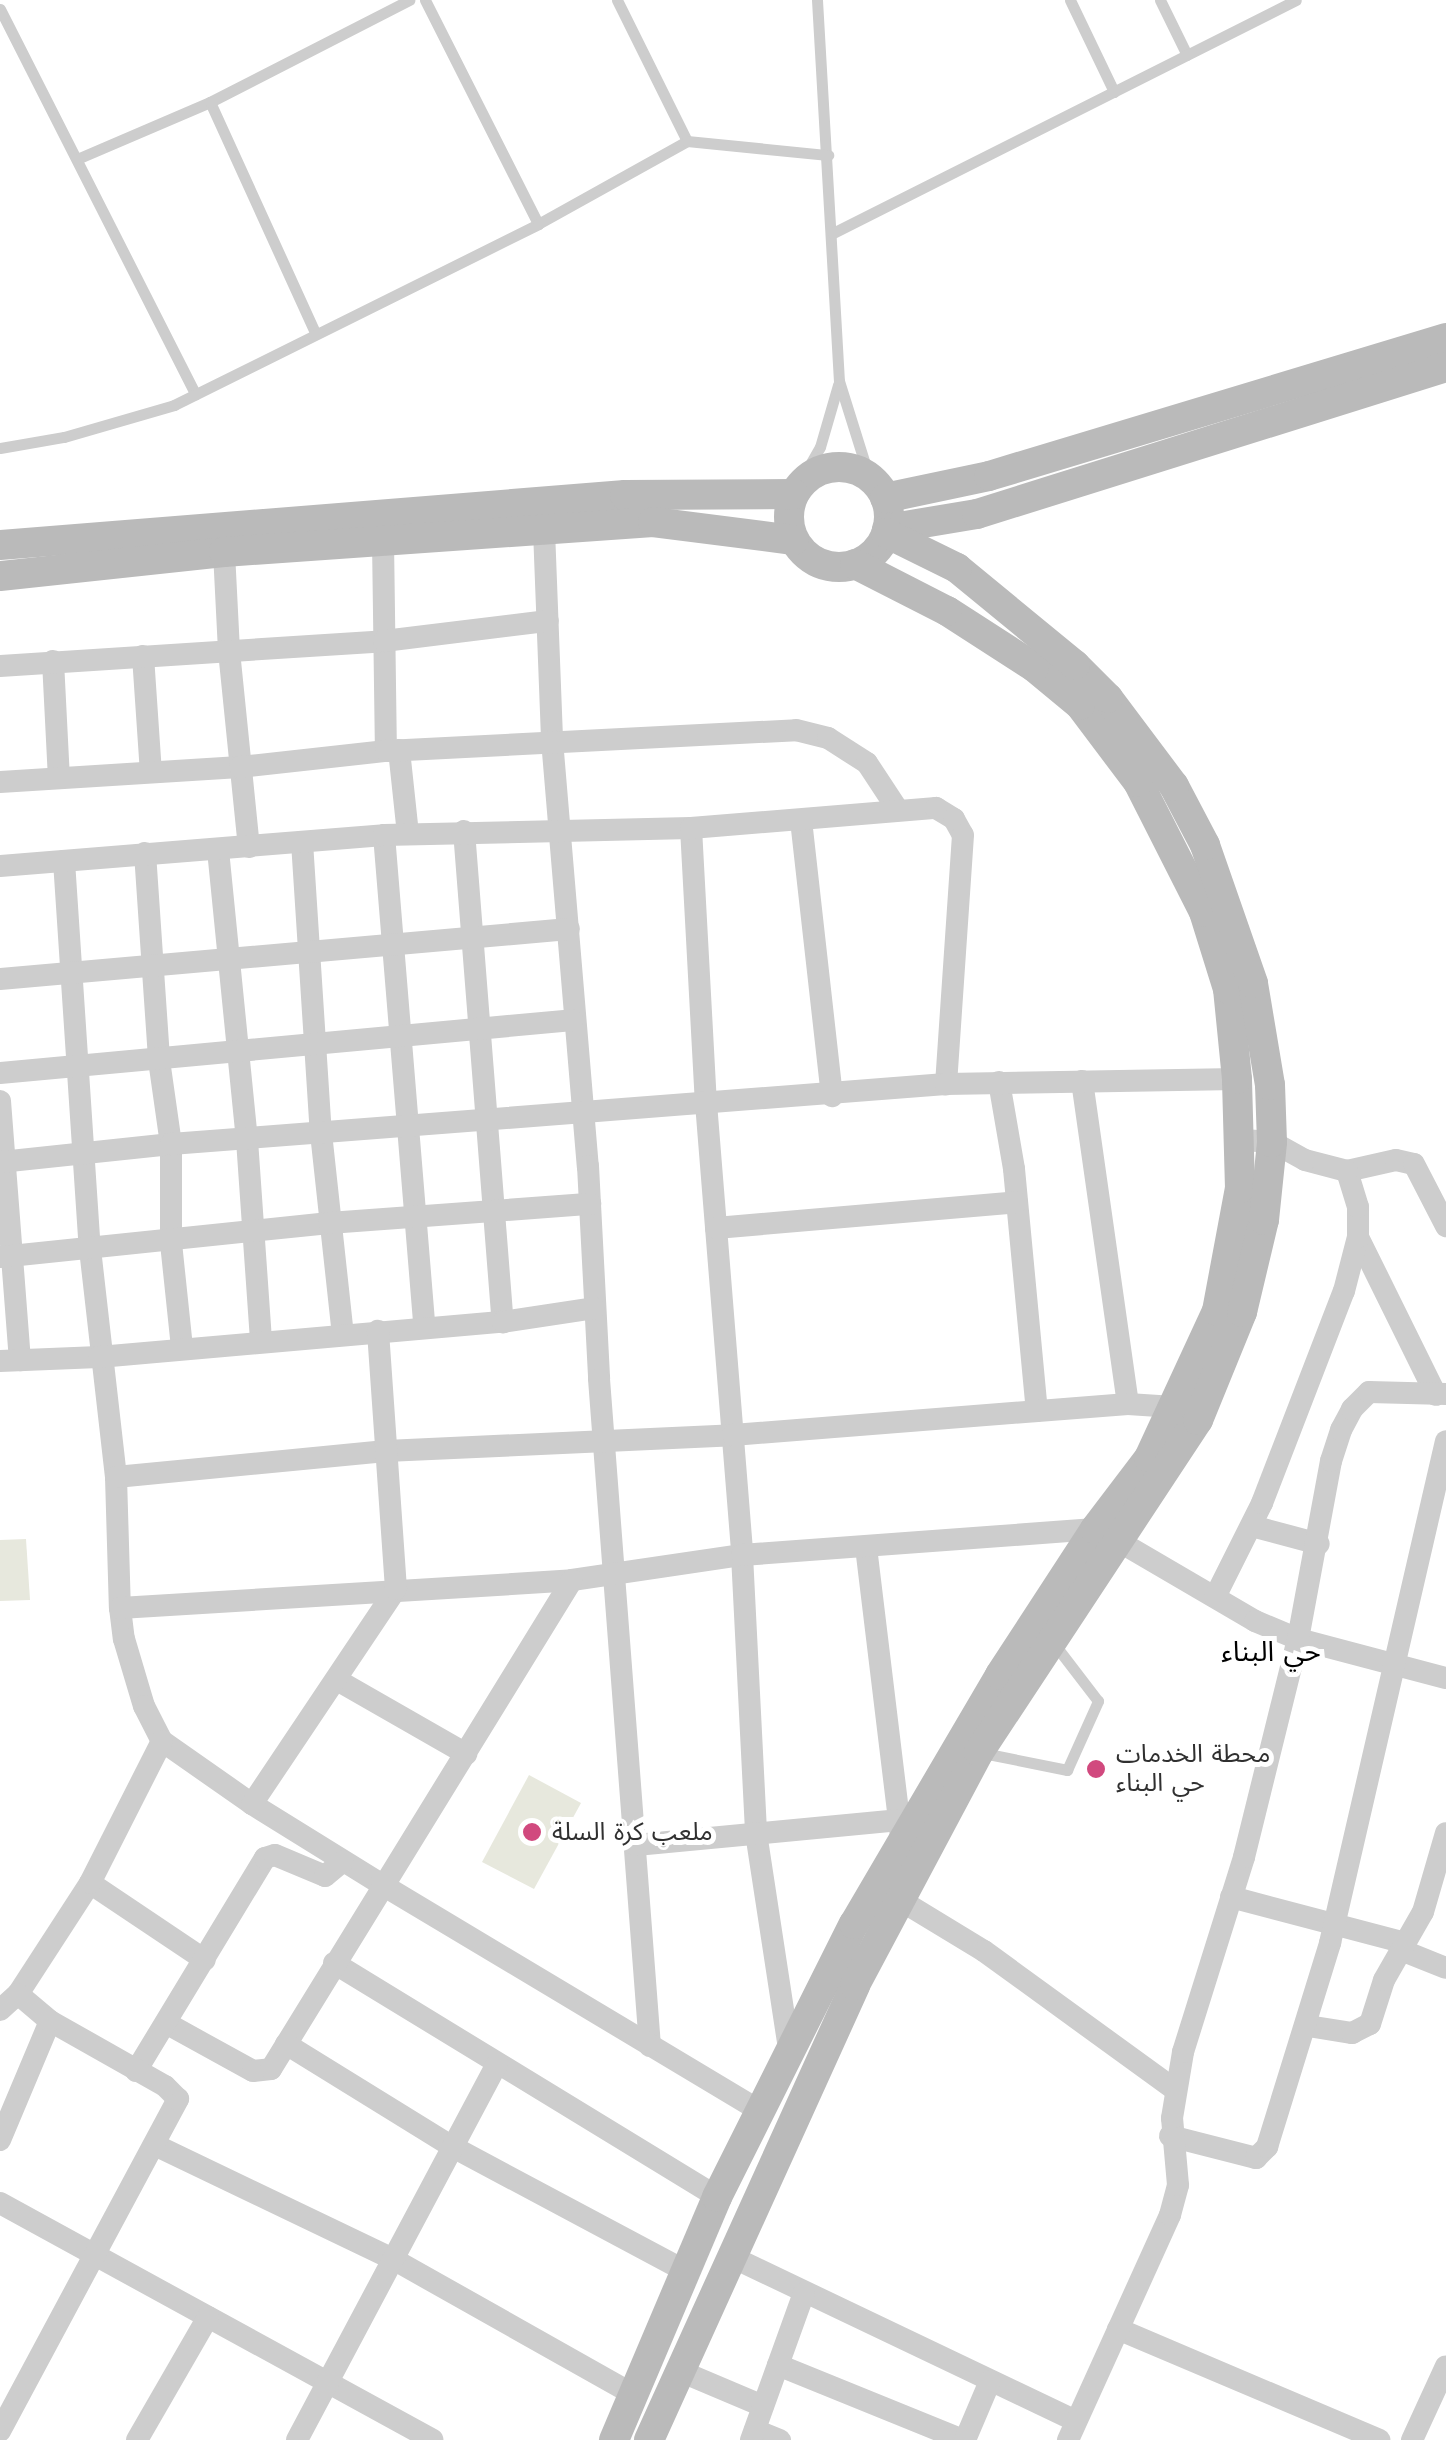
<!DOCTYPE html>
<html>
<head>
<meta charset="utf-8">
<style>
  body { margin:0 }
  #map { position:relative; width:1446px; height:2440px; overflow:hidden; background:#fff; font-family:"Work Sans","Noto Sans Arabic",sans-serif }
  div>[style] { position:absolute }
  .green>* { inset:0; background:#e7e8dd }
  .lane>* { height:11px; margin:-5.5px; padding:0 5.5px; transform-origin:5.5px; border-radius:5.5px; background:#cdcdcd }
  .street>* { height:22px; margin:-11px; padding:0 11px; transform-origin:11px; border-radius:11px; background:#cdcdcd }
  .secondary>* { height:30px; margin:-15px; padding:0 15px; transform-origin:15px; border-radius:15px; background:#bababa }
  .secondary>.ring { margin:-15px; padding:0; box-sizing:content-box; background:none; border:30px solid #bababa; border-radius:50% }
  .dots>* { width:28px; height:28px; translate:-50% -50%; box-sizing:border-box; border:5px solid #fff; border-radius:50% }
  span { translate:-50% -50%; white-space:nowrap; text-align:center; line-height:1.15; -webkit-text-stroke:10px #fff; paint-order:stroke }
  .poi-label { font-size:25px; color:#303030 }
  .left { translate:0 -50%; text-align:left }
  .neighbourhood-label { font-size:28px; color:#000 }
</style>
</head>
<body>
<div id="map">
  <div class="green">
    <i style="clip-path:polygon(26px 1539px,30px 1600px,0 1601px,0 1540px)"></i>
    <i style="clip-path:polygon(529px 1775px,581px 1803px,534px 1889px,482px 1862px)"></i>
  </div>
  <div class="lane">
    <i style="left:425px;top:0;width:251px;rotate:63.2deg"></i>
    <i style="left:617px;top:0;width:157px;rotate:63.6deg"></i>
    <i style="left:817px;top:0;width:382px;rotate:86.7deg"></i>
    <i style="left:839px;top:381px;width:101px;rotate:72.6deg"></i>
    <i style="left:1070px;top:0;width:102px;rotate:64.4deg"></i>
    <i style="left:1160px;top:0;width:61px;rotate:63.9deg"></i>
    <i style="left:0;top:9px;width:432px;rotate:63.1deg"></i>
    <i style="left:210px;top:102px;width:253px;rotate:65.5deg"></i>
    <i style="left:77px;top:159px;width:145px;rotate:-23.2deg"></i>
    <i style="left:210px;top:102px;width:224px;rotate:-27.1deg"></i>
    <i style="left:833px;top:233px;width:518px;rotate:-26.71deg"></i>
    <i style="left:0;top:448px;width:65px;rotate:-9.8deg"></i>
    <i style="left:64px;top:437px;width:115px;rotate:-16.2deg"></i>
    <i style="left:174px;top:405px;width:407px;rotate:-26.4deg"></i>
    <i style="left:538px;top:224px;width:171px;rotate:-29.1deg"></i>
    <i style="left:687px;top:141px;width:142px;rotate:5.7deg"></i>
    <i style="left:796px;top:489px;width:48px;rotate:-60.3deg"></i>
    <i style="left:820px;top:447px;width:65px;rotate:-73.8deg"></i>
    <i style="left:983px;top:1753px;width:86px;rotate:11.4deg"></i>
    <i style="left:1067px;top:1770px;width:76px;rotate:-65.8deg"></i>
    <i style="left:1098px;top:1701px;width:71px;rotate:-127.5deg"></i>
  </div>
  <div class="street">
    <i style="left:544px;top:530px;width:210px;rotate:87.8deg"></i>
    <i style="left:552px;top:740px;width:428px;rotate:85.2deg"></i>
    <i style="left:588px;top:1166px;width:213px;rotate:87deg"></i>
    <i style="left:599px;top:1379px;width:669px;rotate:85.63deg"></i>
    <i style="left:383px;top:541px;width:210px;rotate:89.2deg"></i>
    <i style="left:224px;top:552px;width:99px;rotate:87.1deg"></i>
    <i style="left:229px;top:651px;width:197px;rotate:84.2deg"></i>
    <i style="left:143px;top:656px;width:116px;rotate:86.1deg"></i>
    <i style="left:53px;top:661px;width:117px;rotate:87.1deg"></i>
    <i style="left:0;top:666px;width:385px;rotate:-3.7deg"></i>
    <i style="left:384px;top:641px;width:165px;rotate:-7deg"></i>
    <i style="left:399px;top:750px;width:84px;rotate:83.9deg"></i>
    <i style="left:0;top:782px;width:240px;rotate:-3.6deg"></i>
    <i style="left:240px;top:767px;width:147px;rotate:-6.3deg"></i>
    <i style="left:386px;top:751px;width:411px;rotate:-2.9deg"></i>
    <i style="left:796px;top:730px;width:33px;rotate:14deg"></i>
    <i style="left:828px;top:738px;width:46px;rotate:32.7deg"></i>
    <i style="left:867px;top:763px;width:56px;rotate:56.6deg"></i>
    <i style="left:801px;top:820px;width:278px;rotate:83.6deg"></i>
    <i style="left:691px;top:828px;width:275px;rotate:86.9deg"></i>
    <i style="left:706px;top:1103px;width:453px;rotate:85.4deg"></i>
    <i style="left:742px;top:1555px;width:278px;rotate:87.1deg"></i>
    <i style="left:756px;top:1833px;width:224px;rotate:81.3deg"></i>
    <i style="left:464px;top:831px;width:493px;rotate:85.5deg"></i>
    <i style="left:384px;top:835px;width:493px;rotate:85.3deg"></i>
    <i style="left:302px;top:842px;width:292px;rotate:86.3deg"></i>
    <i style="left:321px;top:1133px;width:202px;rotate:83.8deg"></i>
    <i style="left:218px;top:850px;width:291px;rotate:84.3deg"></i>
    <i style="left:247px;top:1140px;width:200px;rotate:86deg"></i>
    <i style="left:145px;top:853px;width:207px;rotate:86.1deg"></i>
    <i style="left:159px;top:1060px;width:85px;rotate:81.9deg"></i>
    <i style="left:171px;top:1144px;width:99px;rotate:90deg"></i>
    <i style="left:171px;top:1243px;width:105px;rotate:84deg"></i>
    <i style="left:64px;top:861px;width:389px;rotate:86.2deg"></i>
    <i style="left:90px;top:1249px;width:229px;rotate:83.5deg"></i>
    <i style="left:116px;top:1477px;width:131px;rotate:88.3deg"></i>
    <i style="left:120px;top:1608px;width:31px;rotate:83deg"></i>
    <i style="left:124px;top:1639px;width:70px;rotate:73.4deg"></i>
    <i style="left:144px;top:1706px;width:39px;rotate:63deg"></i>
    <i style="left:162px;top:1741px;width:110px;rotate:35deg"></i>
    <i style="left:252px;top:1804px;width:152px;rotate:31.8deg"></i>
    <i style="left:381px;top:1884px;width:442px;rotate:30.9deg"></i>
    <i style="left:0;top:866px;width:385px;rotate:-4.6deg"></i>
    <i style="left:384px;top:835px;width:307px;rotate:-1.3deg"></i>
    <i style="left:691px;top:828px;width:246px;rotate:-4.7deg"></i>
    <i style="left:936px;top:808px;width:21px;rotate:31deg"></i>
    <i style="left:954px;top:819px;width:18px;rotate:61deg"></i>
    <i style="left:963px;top:835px;width:250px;rotate:93.9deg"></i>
    <i style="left:0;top:979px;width:571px;rotate:-5.02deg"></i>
    <i style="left:0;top:1073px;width:575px;rotate:-5.28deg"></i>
    <i style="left:1082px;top:1081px;width:326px;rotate:81.9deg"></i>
    <i style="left:999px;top:1082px;width:88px;rotate:80.2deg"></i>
    <i style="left:1014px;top:1169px;width:243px;rotate:84.6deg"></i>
    <i style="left:0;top:1101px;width:260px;rotate:85.6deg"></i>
    <i style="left:0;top:1162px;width:172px;rotate:-6deg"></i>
    <i style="left:171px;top:1144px;width:777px;rotate:-4.43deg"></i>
    <i style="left:946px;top:1084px;width:291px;rotate:-1deg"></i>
    <i style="left:1347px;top:1171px;width:50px;rotate:-12.7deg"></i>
    <i style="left:1396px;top:1160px;width:18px;rotate:13deg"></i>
    <i style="left:1414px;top:1164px;width:70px;rotate:62.7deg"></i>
    <i style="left:716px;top:1228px;width:302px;rotate:-4.9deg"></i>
    <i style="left:1358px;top:1237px;width:176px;rotate:63.7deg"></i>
    <i style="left:0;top:1257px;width:331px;rotate:-5.9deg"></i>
    <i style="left:329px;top:1223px;width:262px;rotate:-4.2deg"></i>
    <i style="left:0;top:1361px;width:99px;rotate:-2.3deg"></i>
    <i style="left:99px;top:1357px;width:406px;rotate:-5deg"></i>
    <i style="left:503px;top:1322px;width:92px;rotate:-8.7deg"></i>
    <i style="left:116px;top:1477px;width:271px;rotate:-5.5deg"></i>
    <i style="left:386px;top:1451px;width:347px;rotate:-2.6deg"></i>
    <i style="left:733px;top:1435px;width:396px;rotate:-4.5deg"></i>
    <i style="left:1128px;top:1404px;width:46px;rotate:3.7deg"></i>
    <i style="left:1252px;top:1526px;width:69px;rotate:15deg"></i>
    <i style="left:1120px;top:1542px;width:156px;rotate:30.3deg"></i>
    <i style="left:1255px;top:1621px;width:47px;rotate:22.7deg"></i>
    <i style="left:1298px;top:1639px;width:153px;rotate:14.8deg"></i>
    <i style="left:866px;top:1547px;width:300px;rotate:83.1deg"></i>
    <i style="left:1215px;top:1597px;width:105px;rotate:-63.4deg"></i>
    <i style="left:1262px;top:1503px;width:227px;rotate:-68.9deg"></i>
    <i style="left:1344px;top:1291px;width:56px;rotate:-75.5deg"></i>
    <i style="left:1358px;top:1237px;width:30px;rotate:-90deg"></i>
    <i style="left:1358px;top:1207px;width:38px;rotate:-107deg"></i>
    <i style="left:1347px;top:1171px;width:43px;rotate:-165.3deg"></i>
    <i style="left:1305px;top:1160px;width:38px;rotate:-151deg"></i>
    <i style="left:1272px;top:1142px;width:32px;rotate:-176deg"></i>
    <i style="left:120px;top:1608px;width:453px;rotate:-3.5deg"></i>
    <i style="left:572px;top:1580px;width:172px;rotate:-8.4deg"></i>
    <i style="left:742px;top:1555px;width:354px;rotate:-4.2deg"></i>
    <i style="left:337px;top:1680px;width:149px;rotate:29.8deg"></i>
    <i style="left:252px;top:1804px;width:259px;rotate:-56.2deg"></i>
    <i style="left:396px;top:1589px;width:259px;rotate:-94deg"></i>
    <i style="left:636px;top:1845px;width:265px;rotate:-5.4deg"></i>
    <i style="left:90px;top:1883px;width:138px;rotate:33.8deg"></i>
    <i style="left:1231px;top:1897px;width:180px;rotate:14.8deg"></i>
    <i style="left:900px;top:1900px;width:98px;rotate:31.3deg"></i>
    <i style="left:984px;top:1951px;width:236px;rotate:36deg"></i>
    <i style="left:1401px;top:1950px;width:48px;rotate:21.8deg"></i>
    <i style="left:334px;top:1963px;width:449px;rotate:31.4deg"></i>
    <i style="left:0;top:2010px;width:24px;rotate:-42deg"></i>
    <i style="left:18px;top:1994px;width:132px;rotate:-57deg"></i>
    <i style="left:90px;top:1883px;width:159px;rotate:-63.1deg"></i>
    <i style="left:166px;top:2023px;width:99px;rotate:28.9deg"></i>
    <i style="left:253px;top:2071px;width:18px;rotate:-6deg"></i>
    <i style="left:271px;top:2069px;width:574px;rotate:-58.39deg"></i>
    <i style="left:1308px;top:2026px;width:45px;rotate:9deg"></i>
    <i style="left:1352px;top:2033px;width:20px;rotate:-27deg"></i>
    <i style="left:1370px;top:2024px;width:46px;rotate:-72.3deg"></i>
    <i style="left:1384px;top:1980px;width:78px;rotate:-60.2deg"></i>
    <i style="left:1423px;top:1912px;width:82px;rotate:-73.8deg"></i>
    <i style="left:286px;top:2044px;width:196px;rotate:31.7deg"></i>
    <i style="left:453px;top:2147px;width:265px;rotate:28.1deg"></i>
    <i style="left:136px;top:2071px;width:249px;rotate:-58.8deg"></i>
    <i style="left:265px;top:1858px;width:10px;rotate:-17deg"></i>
    <i style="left:275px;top:1855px;width:54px;rotate:22.8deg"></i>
    <i style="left:325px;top:1876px;width:23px;rotate:-40deg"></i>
    <i style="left:1170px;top:2136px;width:89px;rotate:14.3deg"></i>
    <i style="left:1256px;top:2158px;width:16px;rotate:-45deg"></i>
    <i style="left:1267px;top:2147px;width:214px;rotate:-72.8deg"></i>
    <i style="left:1330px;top:1943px;width:515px;rotate:-76.99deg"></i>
    <i style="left:0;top:2140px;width:129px;rotate:-67.2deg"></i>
    <i style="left:157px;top:2146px;width:262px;rotate:25.6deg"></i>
    <i style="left:393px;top:2259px;width:277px;rotate:29.4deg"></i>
    <i style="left:0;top:2203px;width:493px;rotate:28.7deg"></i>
    <i style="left:730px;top:2256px;width:383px;rotate:25.5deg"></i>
    <i style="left:1118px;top:2329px;width:284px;rotate:23deg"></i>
    <i style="left:778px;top:2365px;width:200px;rotate:22.1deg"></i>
    <i style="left:680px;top:2371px;width:90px;rotate:22.9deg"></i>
    <i style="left:755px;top:2430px;width:27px;rotate:22deg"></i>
    <i style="left:0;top:2431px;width:377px;rotate:-61.8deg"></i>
    <i style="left:178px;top:2099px;width:18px;rotate:-135deg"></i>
    <i style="left:165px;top:2086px;width:132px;rotate:-150.5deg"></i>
    <i style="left:50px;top:2021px;width:42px;rotate:-139.8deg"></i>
    <i style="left:137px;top:2440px;width:142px;rotate:-60deg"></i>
    <i style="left:297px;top:2440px;width:426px;rotate:-62deg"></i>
    <i style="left:751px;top:2440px;width:156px;rotate:-70.2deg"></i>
    <i style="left:965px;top:2440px;width:64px;rotate:-67deg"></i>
    <i style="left:1068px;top:2440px;width:247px;rotate:-65.6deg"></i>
    <i style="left:1170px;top:2215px;width:31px;rotate:-75deg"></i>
    <i style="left:1178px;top:2185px;width:67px;rotate:-95.1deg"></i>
    <i style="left:1172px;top:2118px;width:67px;rotate:-80.5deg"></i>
    <i style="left:1183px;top:2052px;width:204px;rotate:-72.6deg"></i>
    <i style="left:1244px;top:1857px;width:225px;rotate:-76.1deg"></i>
    <i style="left:1298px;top:1639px;width:181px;rotate:-79.5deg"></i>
    <i style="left:1331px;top:1461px;width:33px;rotate:-72deg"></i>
    <i style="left:1341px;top:1430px;width:24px;rotate:-62deg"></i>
    <i style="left:1352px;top:1409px;width:24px;rotate:-45deg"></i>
    <i style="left:1369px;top:1392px;width:77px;rotate:1.5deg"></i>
    <i style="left:1412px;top:2440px;width:81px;rotate:-65.3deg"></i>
  </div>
  <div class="secondary">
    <i class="ring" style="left:789px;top:467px;width:70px;height:70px"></i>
    <i style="left:885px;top:498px;width:106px;rotate:-11.9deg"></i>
    <i style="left:989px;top:476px;width:477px;rotate:-16.8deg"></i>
    <i style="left:887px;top:529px;width:91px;rotate:-9.5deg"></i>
    <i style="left:977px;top:514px;width:491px;rotate:-17.4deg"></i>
    <i style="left:0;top:545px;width:627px;rotate:-4.57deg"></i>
    <i style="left:625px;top:495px;width:169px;rotate:-0.3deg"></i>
    <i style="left:0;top:576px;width:225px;rotate:-6.1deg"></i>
    <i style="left:224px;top:552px;width:430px;rotate:-4deg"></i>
    <i style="left:653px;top:522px;width:142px;rotate:7.3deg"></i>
    <i style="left:614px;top:2440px;width:264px;rotate:-67deg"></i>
    <i style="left:717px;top:2197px;width:305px;rotate:-63.4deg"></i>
    <i style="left:854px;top:1924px;width:289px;rotate:-59.6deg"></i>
    <i style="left:1000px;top:1675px;width:174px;rotate:-56.9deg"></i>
    <i style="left:1095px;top:1529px;width:89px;rotate:-52.7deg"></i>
    <i style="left:1149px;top:1458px;width:162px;rotate:-65.2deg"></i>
    <i style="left:1217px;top:1311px;width:125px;rotate:-79.4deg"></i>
    <i style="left:1240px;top:1188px;width:109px;rotate:-91.6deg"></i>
    <i style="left:1237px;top:1079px;width:90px;rotate:-95.7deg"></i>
    <i style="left:1228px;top:989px;width:81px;rotate:-107.3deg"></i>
    <i style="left:1204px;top:912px;width:146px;rotate:-116.9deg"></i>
    <i style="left:1138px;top:782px;width:96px;rotate:-127deg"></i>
    <i style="left:1080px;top:705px;width:60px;rotate:-140.4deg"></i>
    <i style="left:1034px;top:667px;width:103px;rotate:-147.2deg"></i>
    <i style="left:947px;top:611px;width:103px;rotate:-152.9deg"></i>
    <i style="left:649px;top:2440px;width:499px;rotate:-65.6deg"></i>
    <i style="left:855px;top:1985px;width:264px;rotate:-62deg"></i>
    <i style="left:979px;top:1752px;width:398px;rotate:-56.6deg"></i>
    <i style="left:1198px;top:1420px;width:117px;rotate:-67.8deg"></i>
    <i style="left:1242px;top:1312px;width:95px;rotate:-76.6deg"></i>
    <i style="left:1264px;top:1220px;width:78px;rotate:-84.1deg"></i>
    <i style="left:1272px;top:1142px;width:57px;rotate:-92deg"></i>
    <i style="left:1270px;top:1085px;width:103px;rotate:-99.5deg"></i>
    <i style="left:1253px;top:983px;width:146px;rotate:-109.2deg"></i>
    <i style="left:1205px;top:845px;width:67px;rotate:-117.7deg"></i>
    <i style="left:1174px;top:786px;width:110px;rotate:-126.9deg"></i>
    <i style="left:1108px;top:698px;width:47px;rotate:-135deg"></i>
    <i style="left:1075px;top:665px;width:153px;rotate:-140.6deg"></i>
    <i style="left:957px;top:568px;width:79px;rotate:-153.8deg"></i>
  </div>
  <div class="dots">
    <i style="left:1096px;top:1769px;background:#d1497e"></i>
    <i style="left:532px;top:1832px;background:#d1497e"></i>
  </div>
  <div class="poi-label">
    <span class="left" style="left:1116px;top:1769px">محطة الخدمات<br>حي البناء</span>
    <span class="left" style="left:552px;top:1832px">ملعب كرة السلة</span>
  </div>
  <div class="neighbourhood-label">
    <span style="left:1271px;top:1652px">حي البناء</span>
  </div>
</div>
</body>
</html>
